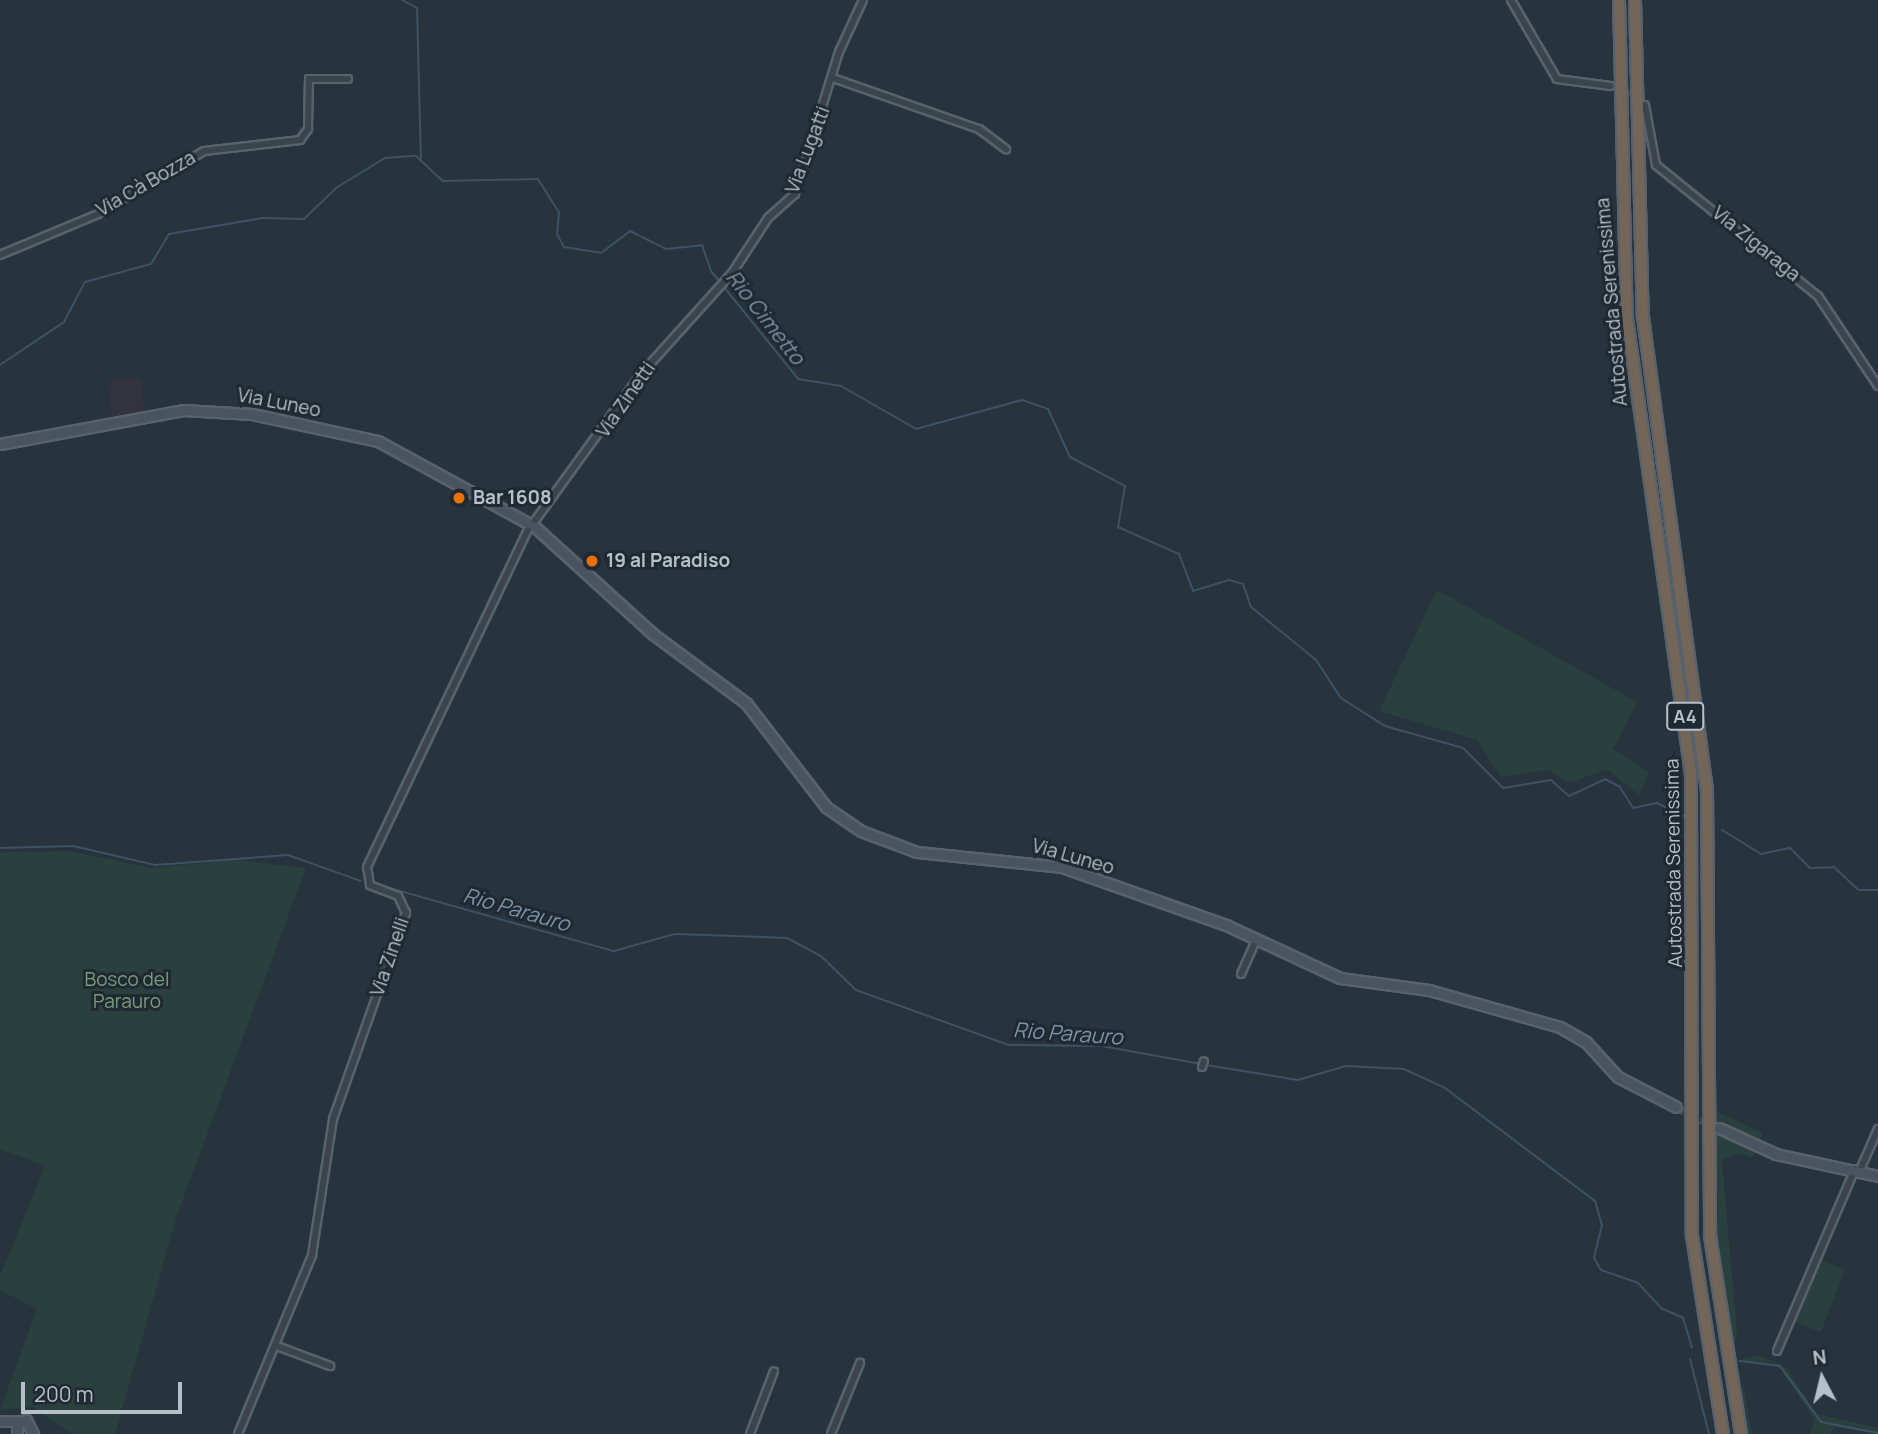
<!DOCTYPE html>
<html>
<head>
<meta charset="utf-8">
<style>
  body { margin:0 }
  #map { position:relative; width:1878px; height:1434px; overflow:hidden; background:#27333d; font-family:Manrope,sans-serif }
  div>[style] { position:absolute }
  .medical>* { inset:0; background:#33323f }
  .green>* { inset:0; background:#2a403f }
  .stream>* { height:2px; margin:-1px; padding:0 1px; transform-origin:1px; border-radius:1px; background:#3e5264 }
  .street-tunnel>* { height:6px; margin-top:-3px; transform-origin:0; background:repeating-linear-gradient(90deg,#3d4852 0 6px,transparent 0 9px) }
  .secondary-tunnel>* { height:9px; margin-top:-4.5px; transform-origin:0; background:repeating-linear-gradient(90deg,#3d4852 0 9px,transparent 0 13.5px) }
  .roads { filter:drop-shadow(2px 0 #59626b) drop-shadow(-2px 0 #59626b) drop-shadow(0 2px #59626b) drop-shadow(0 -2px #59626b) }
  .street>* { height:6px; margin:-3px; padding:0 3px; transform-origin:3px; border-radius:3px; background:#3b444d }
  .secondary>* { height:9px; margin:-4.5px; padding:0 4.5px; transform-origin:4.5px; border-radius:4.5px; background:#495460 }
  .highway>* { height:10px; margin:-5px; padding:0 5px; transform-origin:5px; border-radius:5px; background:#736659 }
  .dots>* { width:19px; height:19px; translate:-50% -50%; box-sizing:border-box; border:4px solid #202932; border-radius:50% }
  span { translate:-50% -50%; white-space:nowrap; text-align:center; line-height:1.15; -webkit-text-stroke:6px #202932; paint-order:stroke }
  .shield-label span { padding:2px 5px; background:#202932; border:2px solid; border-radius:5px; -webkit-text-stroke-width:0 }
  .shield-label { font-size:18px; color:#b7bfc8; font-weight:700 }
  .street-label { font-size:19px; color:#b7bfc8 }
  .poi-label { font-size:19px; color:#b7bfc8; font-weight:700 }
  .left { translate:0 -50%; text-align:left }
  .park-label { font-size:19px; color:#779c7c }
  .water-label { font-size:21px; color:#7a93a9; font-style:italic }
  .north { position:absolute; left:1787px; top:1343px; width:70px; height:70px; -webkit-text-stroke:5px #202932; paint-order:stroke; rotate:353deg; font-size:19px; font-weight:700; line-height:28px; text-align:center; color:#b7bfc8 }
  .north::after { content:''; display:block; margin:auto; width:24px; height:32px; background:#b7bfc8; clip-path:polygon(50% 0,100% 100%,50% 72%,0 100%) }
  .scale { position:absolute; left:21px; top:1382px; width:161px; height:32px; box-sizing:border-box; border:4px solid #b7bfc8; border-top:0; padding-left:9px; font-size:21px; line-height:24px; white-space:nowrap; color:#b7bfc8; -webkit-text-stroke:5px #202932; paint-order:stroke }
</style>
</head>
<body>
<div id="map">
  <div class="medical">
    <i style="clip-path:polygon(141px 378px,144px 411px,111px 417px,108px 381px)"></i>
  </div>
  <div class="green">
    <i style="clip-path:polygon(1437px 590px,1637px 702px,1613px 749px,1649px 772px,1639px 795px,1607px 769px,1570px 783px,1549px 770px,1501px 777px,1477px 740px,1379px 711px)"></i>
    <i style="clip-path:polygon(70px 851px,151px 868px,235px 860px,306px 868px,177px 1215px,115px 1434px,73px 1434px,33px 1407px,0 1410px,37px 1309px,0 1290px,0 1276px,45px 1166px,0 1149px,0 852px)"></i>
    <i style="clip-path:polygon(1713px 1110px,1763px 1133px,1752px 1158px,1737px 1153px,1722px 1160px,1737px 1335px,1731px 1351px,1715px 1229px)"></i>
    <i style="clip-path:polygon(1819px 1259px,1845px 1270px,1821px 1332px,1792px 1321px)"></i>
    <i style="clip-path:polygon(1757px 1355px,1785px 1366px,1817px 1414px,1878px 1428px,1878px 1434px,1834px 1427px,1831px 1434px,1810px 1434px,1814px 1419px,1781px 1370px,1770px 1363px,1733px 1362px)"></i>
    <i style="clip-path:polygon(1743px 1383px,1752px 1434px,1747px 1434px,1740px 1397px)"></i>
  </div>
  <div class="stream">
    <i style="left:402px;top:0;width:17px;rotate:28deg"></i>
    <i style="left:417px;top:8px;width:153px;rotate:88.5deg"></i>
    <i style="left:0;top:365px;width:77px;rotate:-33.9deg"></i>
    <i style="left:64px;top:322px;width:45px;rotate:-62.3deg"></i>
    <i style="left:85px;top:282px;width:68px;rotate:-15.3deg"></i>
    <i style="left:151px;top:264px;width:35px;rotate:-59deg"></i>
    <i style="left:169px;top:234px;width:95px;rotate:-9.7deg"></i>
    <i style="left:263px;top:218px;width:41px;rotate:1.4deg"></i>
    <i style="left:304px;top:219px;width:45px;rotate:-44.1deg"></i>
    <i style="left:336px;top:188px;width:57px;rotate:-31.5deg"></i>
    <i style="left:385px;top:158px;width:31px;rotate:-4deg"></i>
    <i style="left:416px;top:156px;width:37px;rotate:43deg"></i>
    <i style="left:443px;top:181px;width:95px;rotate:-1.2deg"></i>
    <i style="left:538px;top:179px;width:39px;rotate:58deg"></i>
    <i style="left:559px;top:212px;width:22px;rotate:95deg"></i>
    <i style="left:557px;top:234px;width:15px;rotate:62deg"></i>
    <i style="left:564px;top:247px;width:37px;rotate:9deg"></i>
    <i style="left:601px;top:253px;width:36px;rotate:-37deg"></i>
    <i style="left:630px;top:231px;width:40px;rotate:26.6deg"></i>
    <i style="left:666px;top:249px;width:36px;rotate:-6deg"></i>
    <i style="left:702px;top:245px;width:28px;rotate:71deg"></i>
    <i style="left:711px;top:271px;width:139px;rotate:51.1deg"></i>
    <i style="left:798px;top:379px;width:44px;rotate:9.2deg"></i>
    <i style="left:841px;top:386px;width:86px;rotate:29.8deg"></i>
    <i style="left:916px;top:429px;width:110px;rotate:-15.3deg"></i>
    <i style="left:1022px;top:400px;width:28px;rotate:19deg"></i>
    <i style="left:1048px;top:409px;width:53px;rotate:65.4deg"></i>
    <i style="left:1070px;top:457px;width:62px;rotate:27.8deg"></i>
    <i style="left:1125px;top:486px;width:42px;rotate:99.7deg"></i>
    <i style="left:1118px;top:527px;width:67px;rotate:23.9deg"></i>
    <i style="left:1179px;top:554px;width:40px;rotate:69deg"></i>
    <i style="left:1193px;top:591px;width:38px;rotate:-17deg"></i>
    <i style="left:1229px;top:580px;width:15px;rotate:16deg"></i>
    <i style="left:1243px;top:584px;width:24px;rotate:71deg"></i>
    <i style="left:1251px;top:607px;width:84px;rotate:39.2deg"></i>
    <i style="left:1316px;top:660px;width:45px;rotate:56.7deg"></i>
    <i style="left:1341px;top:698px;width:52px;rotate:32.5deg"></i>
    <i style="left:1385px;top:726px;width:81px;rotate:15.8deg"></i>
    <i style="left:1463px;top:748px;width:57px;rotate:45deg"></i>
    <i style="left:1503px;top:788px;width:49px;rotate:-9.5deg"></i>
    <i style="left:1551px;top:780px;width:24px;rotate:42deg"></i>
    <i style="left:1569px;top:796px;width:40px;rotate:-25deg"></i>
    <i style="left:1605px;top:779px;width:17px;rotate:28deg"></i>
    <i style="left:1620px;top:787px;width:25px;rotate:58deg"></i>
    <i style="left:1633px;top:808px;width:25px;rotate:-12deg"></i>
    <i style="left:1657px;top:803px;width:30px;rotate:26deg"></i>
    <i style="left:1722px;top:830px;width:46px;rotate:31.6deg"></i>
    <i style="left:1761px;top:854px;width:30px;rotate:-12deg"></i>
    <i style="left:1790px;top:848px;width:28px;rotate:45deg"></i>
    <i style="left:1810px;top:868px;width:24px;rotate:-2deg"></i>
    <i style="left:1834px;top:867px;width:34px;rotate:43deg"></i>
    <i style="left:1859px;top:890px;width:19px"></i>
    <i style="left:0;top:848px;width:73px;rotate:-1.6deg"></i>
    <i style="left:73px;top:846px;width:84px;rotate:13deg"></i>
    <i style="left:155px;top:865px;width:133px;rotate:-4.3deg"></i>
    <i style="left:288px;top:855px;width:77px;rotate:19.6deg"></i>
    <i style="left:375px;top:884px;width:248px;rotate:15.7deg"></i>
    <i style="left:614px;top:951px;width:63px;rotate:-15.6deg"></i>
    <i style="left:675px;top:934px;width:112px;rotate:2deg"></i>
    <i style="left:787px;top:938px;width:38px;rotate:28deg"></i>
    <i style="left:821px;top:956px;width:49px;rotate:44.2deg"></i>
    <i style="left:856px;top:990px;width:163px;rotate:19.8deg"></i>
    <i style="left:1009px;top:1045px;width:93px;rotate:0.6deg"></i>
    <i style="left:1102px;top:1046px;width:101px;rotate:10.3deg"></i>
    <i style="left:1206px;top:1065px;width:93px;rotate:9.3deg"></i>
    <i style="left:1298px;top:1080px;width:50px;rotate:-16.3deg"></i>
    <i style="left:1346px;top:1066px;width:58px;rotate:3deg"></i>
    <i style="left:1404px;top:1069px;width:45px;rotate:24.9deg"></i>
    <i style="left:1445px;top:1088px;width:188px;rotate:37deg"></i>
    <i style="left:1595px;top:1201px;width:25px;rotate:74deg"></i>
    <i style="left:1602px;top:1225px;width:34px;rotate:104deg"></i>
    <i style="left:1594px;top:1258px;width:14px;rotate:60deg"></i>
    <i style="left:1601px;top:1270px;width:39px;rotate:19deg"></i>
    <i style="left:1638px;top:1283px;width:34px;rotate:47deg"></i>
    <i style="left:1661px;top:1308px;width:24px;rotate:24deg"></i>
    <i style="left:1683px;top:1318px;width:31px;rotate:73deg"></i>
    <i style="left:1690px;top:1359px;width:77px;rotate:75.8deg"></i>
    <i style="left:1740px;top:1361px;width:40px;rotate:7.1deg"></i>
    <i style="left:1780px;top:1366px;width:69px;rotate:53.8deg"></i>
    <i style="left:1821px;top:1422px;width:58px;rotate:10.9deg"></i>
  </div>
  <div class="street-tunnel">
    <i style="left:1611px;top:86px;width:29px;rotate:20deg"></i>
  </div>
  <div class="secondary-tunnel">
    <i style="left:1676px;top:1107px;width:43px;rotate:26deg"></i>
  </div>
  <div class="roads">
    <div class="street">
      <i style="left:1511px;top:0;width:91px;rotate:59.8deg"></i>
      <i style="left:1557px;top:79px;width:54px;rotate:7.4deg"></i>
      <i style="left:833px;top:78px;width:155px;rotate:19.3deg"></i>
      <i style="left:979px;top:129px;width:34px;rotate:37deg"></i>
      <i style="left:1645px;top:105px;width:61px;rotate:79.6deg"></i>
      <i style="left:1656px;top:165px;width:208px;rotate:39deg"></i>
      <i style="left:1818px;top:296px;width:108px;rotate:56.3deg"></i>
      <i style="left:0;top:255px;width:106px;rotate:-22.7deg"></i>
      <i style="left:98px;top:214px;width:123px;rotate:-30.7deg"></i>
      <i style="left:204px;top:151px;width:97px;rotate:-6.5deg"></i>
      <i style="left:300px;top:140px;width:14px;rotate:-54deg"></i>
      <i style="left:308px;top:129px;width:50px;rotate:-88.9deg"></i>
      <i style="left:309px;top:79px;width:39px"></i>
      <i style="left:534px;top:522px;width:183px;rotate:-54.1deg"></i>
      <i style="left:641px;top:374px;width:136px;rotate:-48deg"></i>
      <i style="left:732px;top:273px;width:66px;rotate:-56.8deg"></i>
      <i style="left:768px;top:218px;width:36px;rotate:-42deg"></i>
      <i style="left:795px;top:194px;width:149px;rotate:-72.8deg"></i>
      <i style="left:839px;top:52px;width:57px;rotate:-65.2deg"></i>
      <i style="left:1241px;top:974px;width:39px;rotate:-66deg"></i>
      <i style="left:1202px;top:1067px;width:6px;rotate:-72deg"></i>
      <i style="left:1860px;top:1170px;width:45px;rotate:-66.3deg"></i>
      <i style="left:277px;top:1346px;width:57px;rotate:20.7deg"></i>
      <i style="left:1777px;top:1351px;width:198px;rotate:-66.8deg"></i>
      <i style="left:238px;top:1434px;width:194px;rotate:-67.5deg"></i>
      <i style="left:312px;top:1255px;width:138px;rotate:-81.2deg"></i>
      <i style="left:333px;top:1119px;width:219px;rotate:-70.5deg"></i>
      <i style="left:406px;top:913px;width:19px;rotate:-115deg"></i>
      <i style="left:398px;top:896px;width:30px;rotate:-159deg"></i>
      <i style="left:370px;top:885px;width:18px;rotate:-99deg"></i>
      <i style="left:367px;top:867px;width:376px;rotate:-64.5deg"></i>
      <i style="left:750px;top:1434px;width:67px;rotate:-69.1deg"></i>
      <i style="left:831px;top:1434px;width:77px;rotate:-67.8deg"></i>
    </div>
    <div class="secondary">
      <i style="left:0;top:444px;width:186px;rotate:-10.5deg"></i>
      <i style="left:183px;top:410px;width:69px;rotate:3.3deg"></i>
      <i style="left:252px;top:414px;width:129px;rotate:12.1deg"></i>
      <i style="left:378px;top:441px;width:171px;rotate:28.7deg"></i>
      <i style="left:535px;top:527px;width:159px;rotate:42.2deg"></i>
      <i style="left:653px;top:634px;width:116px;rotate:36.6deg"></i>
      <i style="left:746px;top:703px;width:131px;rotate:52.4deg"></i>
      <i style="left:826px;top:807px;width:42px;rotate:34.4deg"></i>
      <i style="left:861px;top:831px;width:60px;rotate:20.6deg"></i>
      <i style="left:917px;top:852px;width:146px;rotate:5.9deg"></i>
      <i style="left:1062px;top:867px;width:174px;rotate:19.5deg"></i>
      <i style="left:1226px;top:925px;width:126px;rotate:24.9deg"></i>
      <i style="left:1340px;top:978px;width:90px;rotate:7.7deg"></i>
      <i style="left:1429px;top:990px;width:136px;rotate:15.8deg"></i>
      <i style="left:1560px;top:1027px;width:30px;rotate:30deg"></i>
      <i style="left:1586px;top:1042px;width:47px;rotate:47.6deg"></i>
      <i style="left:1618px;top:1077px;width:65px;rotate:27.3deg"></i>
      <i style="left:1719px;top:1128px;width:63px;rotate:24.5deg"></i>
      <i style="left:1776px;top:1154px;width:104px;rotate:12.2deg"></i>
      <i style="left:0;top:1421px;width:20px"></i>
      <i style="left:17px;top:1434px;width:10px;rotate:-90deg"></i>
      <i style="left:17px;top:1424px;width:10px;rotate:-24deg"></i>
      <i style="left:26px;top:1420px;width:16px;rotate:63deg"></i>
    </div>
    <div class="highway">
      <i style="left:1619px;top:0;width:319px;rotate:88.6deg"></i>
      <i style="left:1627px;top:319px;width:459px;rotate:82deg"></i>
      <i style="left:1691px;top:774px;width:462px;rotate:89.9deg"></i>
      <i style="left:1692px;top:1236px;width:200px;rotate:81.1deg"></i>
      <i style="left:1635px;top:0;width:317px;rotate:88.6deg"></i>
      <i style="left:1643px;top:317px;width:475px;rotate:82.3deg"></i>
      <i style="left:1707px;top:788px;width:448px;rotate:89.6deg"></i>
      <i style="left:1710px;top:1236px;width:200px;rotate:81.1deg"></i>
    </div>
  </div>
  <div class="dots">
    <i style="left:459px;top:498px;background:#e8710a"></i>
    <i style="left:592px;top:561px;background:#e8710a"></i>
  </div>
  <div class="shield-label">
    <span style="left:1685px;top:716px">A4</span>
  </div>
  <div class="street-label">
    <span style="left:808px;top:150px;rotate:-69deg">Via Lugatti</span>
    <span style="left:146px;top:184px;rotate:-30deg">Via Cà Bozza</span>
    <span style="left:1756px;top:244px;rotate:39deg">Via Zigaraga</span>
    <span style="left:1612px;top:302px;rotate:-95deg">Autostrada Serenissima</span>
    <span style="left:626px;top:400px;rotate:-55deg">Via Zinetti</span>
    <span style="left:279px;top:403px;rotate:11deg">Via Luneo</span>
    <span style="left:1073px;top:857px;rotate:16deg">Via Luneo</span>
    <span style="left:1674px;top:863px;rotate:-91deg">Autostrada Serenissima</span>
    <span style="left:390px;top:957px;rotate:-71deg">Via Zinelli</span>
  </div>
  <div class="poi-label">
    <span class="left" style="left:473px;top:498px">Bar 1608</span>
    <span class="left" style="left:606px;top:561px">19 al Paradiso</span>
  </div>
  <div class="park-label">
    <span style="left:127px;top:991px">Bosco del<br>Parauro</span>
  </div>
  <div class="water-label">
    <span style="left:766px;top:317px;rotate:52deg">Rio Cimetto</span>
    <span style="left:517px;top:909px;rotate:16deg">Rio Parauro</span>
    <span style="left:1068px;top:1033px;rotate:4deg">Rio Parauro</span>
  </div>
  <div class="north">N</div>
  <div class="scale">200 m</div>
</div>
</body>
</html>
